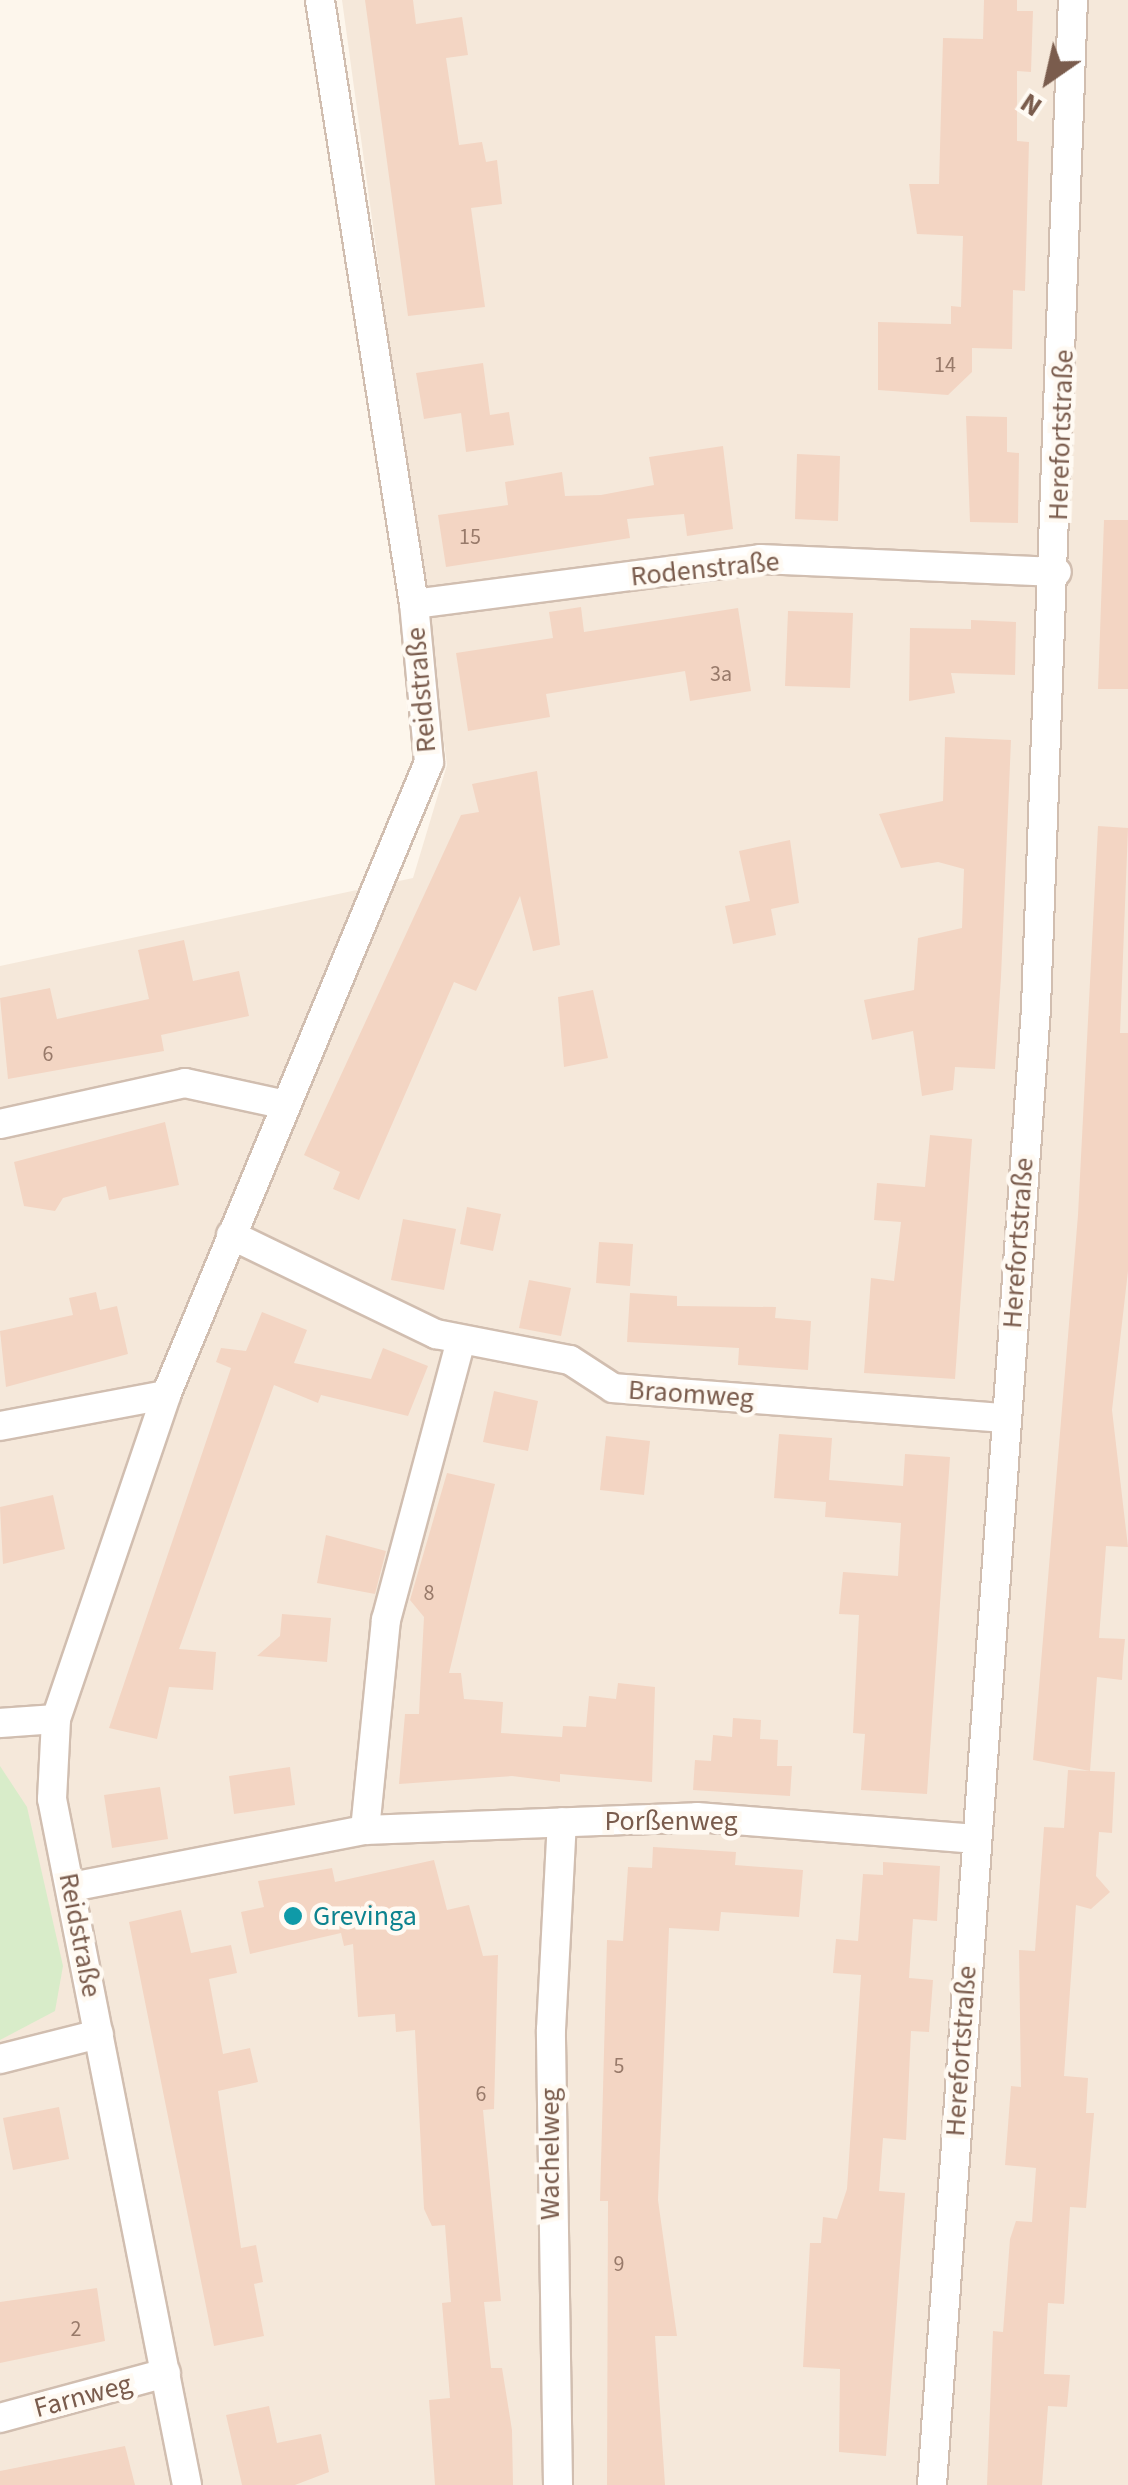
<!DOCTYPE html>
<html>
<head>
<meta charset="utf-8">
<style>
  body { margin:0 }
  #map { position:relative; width:1128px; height:2485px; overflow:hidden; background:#fdf6ec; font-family:"Source Sans 3",sans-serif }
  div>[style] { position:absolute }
  .residential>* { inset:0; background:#f5e8da }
  .green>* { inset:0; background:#d8ecc9 }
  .building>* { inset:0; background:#f3d5c3 }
  .roads { filter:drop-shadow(2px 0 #d1beb0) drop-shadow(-2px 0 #d1beb0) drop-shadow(0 2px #d1beb0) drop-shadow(0 -2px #d1beb0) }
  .street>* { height:28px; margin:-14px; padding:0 14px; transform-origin:14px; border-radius:14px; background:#fff }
  .dots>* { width:28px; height:28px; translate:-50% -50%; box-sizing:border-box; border:5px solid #fffaf3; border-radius:50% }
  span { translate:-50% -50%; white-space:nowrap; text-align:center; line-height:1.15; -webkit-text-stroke:9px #fffaf3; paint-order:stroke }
  .number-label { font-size:22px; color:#987a6a }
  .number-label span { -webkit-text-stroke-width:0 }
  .street-label { font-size:28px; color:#7a5c4d }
  .culture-label { font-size:28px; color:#0d838f }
  .left { translate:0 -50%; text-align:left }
  .north { position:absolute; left:998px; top:30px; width:100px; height:100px; -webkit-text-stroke:8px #fffaf3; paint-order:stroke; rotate:214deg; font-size:28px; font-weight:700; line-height:40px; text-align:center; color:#7a5c4d }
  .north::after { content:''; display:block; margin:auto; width:35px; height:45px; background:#7a5c4d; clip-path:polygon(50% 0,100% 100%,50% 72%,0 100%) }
</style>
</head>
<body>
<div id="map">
  <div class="residential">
    <i style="clip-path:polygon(342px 0,1128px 0,1128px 2485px,0 2485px,0 966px,413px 878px,447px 765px)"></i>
  </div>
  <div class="green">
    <i style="clip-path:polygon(0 1766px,27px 1807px,63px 1966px,55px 2011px,0 2040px)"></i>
  </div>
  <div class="building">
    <i style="clip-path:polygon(365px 0,413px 0,416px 24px,462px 17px,468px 55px,446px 58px,459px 145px,482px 142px,486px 162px,497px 160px,502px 204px,471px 208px,485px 307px,408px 316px)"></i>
    <i style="clip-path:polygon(984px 0,1017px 0,1017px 11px,1033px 11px,1031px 72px,1017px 71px,1017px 141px,1029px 142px,1025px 291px,1013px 290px,1012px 349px,972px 348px,972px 372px,948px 395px,878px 390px,878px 322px,951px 324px,951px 306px,961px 307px,963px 236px,917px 234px,909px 184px,939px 184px,943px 38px,983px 39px)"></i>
    <i style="clip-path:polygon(483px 363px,490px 415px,509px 412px,514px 445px,466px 452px,461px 413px,424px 419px,416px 373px)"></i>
    <i style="clip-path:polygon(966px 416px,1007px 417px,1007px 452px,1019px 453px,1018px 523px,970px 522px)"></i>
    <i style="clip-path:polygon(723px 446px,733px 529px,687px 536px,684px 514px,627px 519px,630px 538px,446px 567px,438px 515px,508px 505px,505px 482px,562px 472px,565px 496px,601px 495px,654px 485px,649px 457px)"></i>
    <i style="clip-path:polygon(797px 454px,840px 456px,838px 521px,795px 519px)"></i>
    <i style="clip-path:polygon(1104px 520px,1128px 520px,1128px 689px,1098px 689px)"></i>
    <i style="clip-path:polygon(581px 607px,584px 632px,738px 608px,751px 691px,690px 701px,685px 671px,546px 694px,550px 717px,468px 731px,456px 653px,553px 638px,549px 612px)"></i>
    <i style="clip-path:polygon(788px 611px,853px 613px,850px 688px,785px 686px)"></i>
    <i style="clip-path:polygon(971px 620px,1016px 622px,1015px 675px,951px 673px,955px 693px,909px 701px,910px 628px,971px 629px)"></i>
    <i style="clip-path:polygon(945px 737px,1011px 740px,1001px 977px,995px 1069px,955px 1067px,953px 1090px,922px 1096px,913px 1031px,872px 1040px,864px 1000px,914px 990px,918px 938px,962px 928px,964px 869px,938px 862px,901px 868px,879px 814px,943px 801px)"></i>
    <i style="clip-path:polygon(537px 771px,560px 945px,533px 951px,520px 896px,476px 991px,454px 982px,359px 1200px,333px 1189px,340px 1172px,304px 1155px,461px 815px,479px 812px,472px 784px)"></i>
    <i style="clip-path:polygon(1098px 826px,1128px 828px,1120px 1033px,1128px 1033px,1128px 1271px,1112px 1410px,1128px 1547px,1106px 1546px,1099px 1638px,1125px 1639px,1123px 1659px,1122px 1680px,1097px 1677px,1090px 1771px,1033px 1760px,1078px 1215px)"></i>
    <i style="clip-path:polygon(790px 840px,799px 903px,771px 909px,776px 935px,733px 944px,725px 906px,750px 901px,739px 851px)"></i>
    <i style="clip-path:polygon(184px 940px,193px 981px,239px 971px,249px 1016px,161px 1035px,164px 1051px,8px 1079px,0 998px,50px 988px,57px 1019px,149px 999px,138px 950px)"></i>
    <i style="clip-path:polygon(593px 990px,608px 1058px,564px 1067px,558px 997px)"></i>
    <i style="clip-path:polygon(165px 1122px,179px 1185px,109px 1200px,106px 1186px,63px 1198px,55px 1211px,24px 1206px,14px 1162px)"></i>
    <i style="clip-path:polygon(930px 1135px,972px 1139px,955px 1379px,864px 1373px,871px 1278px,894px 1281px,901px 1222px,874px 1220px,877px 1183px,925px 1187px)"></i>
    <i style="clip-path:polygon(467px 1207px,501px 1214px,493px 1251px,460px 1244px)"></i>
    <i style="clip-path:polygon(403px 1219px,456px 1229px,444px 1290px,391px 1280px)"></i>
    <i style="clip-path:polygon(599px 1242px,633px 1244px,630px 1286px,596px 1283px)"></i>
    <i style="clip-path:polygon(529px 1280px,571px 1288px,561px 1336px,519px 1328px)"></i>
    <i style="clip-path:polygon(96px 1292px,100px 1310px,117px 1306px,128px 1354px,6px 1387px,0 1331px,73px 1315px,69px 1298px)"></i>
    <i style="clip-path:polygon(630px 1293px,677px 1296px,677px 1306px,776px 1307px,775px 1318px,811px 1321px,808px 1370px,738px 1365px,739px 1348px,627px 1342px)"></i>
    <i style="clip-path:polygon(262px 1312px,307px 1330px,294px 1363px,371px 1379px,383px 1348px,428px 1366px,408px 1416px,321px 1395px,318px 1403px,274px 1385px,179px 1649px,216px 1652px,213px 1690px,169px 1687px,157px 1739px,109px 1728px,231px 1368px,216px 1362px,221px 1348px,246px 1351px)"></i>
    <i style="clip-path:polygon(494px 1391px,538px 1401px,528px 1451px,483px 1442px)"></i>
    <i style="clip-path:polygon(779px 1434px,832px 1438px,829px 1480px,903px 1486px,905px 1454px,950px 1457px,927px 1794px,861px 1790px,865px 1734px,853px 1733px,859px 1615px,839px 1614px,843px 1572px,898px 1576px,901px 1523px,825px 1517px,826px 1502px,774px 1498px)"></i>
    <i style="clip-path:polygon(606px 1436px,650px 1441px,644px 1495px,600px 1490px)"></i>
    <i style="clip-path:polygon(447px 1473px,495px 1484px,449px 1673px,461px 1673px,464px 1699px,503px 1702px,501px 1733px,562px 1737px,563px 1726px,586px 1727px,589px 1696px,616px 1699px,618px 1683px,655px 1687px,652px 1782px,560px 1774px,560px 1782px,512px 1776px,399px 1784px,405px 1714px,419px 1714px,420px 1693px,424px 1617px,410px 1600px)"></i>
    <i style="clip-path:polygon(53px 1495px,65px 1549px,3px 1564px,0 1507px)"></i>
    <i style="clip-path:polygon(326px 1535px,386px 1551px,375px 1594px,317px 1583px)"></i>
    <i style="clip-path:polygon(282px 1614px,331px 1618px,327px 1662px,257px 1656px,280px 1636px)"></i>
    <i style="clip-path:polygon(733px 1718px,761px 1720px,760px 1739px,778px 1740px,777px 1766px,792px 1766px,790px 1796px,693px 1790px,695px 1760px,711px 1761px,713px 1735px,732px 1737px)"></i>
    <i style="clip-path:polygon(290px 1767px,295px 1805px,234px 1814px,229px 1776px)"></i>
    <i style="clip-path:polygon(1068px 1770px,1115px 1772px,1112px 1833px,1099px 1832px,1096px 1876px,1110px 1892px,1091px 1909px,1076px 1905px,1064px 2076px,1088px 2078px,1086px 2113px,1094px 2113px,1086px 2208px,1070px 2207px,1064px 2304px,1048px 2303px,1044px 2374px,1070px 2375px,1067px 2407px,1048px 2406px,1042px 2485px,987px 2485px,993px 2331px,1003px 2332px,1010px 2239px,1016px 2221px,1032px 2222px,1036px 2168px,1005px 2165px,1011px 2086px,1021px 2087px,1019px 1950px,1035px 1951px,1044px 1827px,1064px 1828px)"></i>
    <i style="clip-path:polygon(160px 1787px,168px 1839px,112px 1848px,104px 1795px)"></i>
    <i style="clip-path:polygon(653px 1847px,736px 1852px,735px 1865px,803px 1870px,799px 1917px,721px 1912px,719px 1931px,669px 1928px,658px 2200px,677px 2336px,655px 2336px,665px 2485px,607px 2485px,608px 2201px,600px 2201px,607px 1940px,623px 1941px,628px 1867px,652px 1868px)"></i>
    <i style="clip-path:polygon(434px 1860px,447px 1910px,469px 1905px,483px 1956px,498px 1955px,494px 2109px,483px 2110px,501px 2301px,484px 2302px,491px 2368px,502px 2368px,512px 2430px,513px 2485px,435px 2485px,429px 2400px,450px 2398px,442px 2303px,451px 2302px,445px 2225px,432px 2226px,424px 2209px,415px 2030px,396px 2032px,395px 2014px,358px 2017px,353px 1944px,344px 1946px,341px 1933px,250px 1954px,241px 1912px,264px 1907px,258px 1881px,332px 1868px,335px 1882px)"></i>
    <i style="clip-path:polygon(883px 1862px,940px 1866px,937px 1921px,913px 1919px,909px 1978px,933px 1980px,929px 2032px,911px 2031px,906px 2140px,883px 2138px,879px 2191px,905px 2193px,886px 2456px,839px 2452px,840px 2369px,803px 2367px,810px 2243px,821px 2243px,823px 2217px,837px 2219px,847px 2189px,861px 1975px,833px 1973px,836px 1939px,858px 1941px,863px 1874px,883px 1875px)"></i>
    <i style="clip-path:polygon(181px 1910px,191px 1953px,231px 1945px,237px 1973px,209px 1979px,223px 2054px,250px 2048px,258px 2082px,218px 2091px,241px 2248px,256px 2245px,263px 2282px,254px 2284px,264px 2336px,214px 2346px,129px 1922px)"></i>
    <i style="clip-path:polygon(59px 2107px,69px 2159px,13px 2170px,3px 2118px)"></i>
    <i style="clip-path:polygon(97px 2288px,105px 2341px,0 2363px,0 2302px)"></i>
    <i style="clip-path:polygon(269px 2406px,277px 2443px,321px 2434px,329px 2472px,295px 2485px,242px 2485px,226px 2415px)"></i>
    <i style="clip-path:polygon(125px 2446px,135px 2485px,0 2485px,0 2471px)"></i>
  </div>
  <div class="roads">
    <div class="street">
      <i style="left:414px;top:604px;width:349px;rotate:-7.4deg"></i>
      <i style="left:760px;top:559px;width:297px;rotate:2.5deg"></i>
      <i style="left:0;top:1124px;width:189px;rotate:-12.5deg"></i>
      <i style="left:185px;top:1083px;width:103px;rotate:12.3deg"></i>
      <i style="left:231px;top:1235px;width:228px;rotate:25.8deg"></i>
      <i style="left:436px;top:1334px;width:136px;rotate:11deg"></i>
      <i style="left:570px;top:1360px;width:51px;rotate:33.1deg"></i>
      <i style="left:613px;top:1388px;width:392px;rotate:4.4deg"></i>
      <i style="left:0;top:1426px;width:169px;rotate:-10.6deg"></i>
      <i style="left:0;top:1723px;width:56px;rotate:-4.1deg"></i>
      <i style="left:365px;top:1830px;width:211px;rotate:-84.3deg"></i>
      <i style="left:386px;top:1620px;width:290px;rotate:-75deg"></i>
      <i style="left:71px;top:1887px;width:299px;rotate:-11deg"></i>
      <i style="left:365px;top:1830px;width:332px;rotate:-2.2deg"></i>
      <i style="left:697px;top:1817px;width:280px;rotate:4.5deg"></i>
      <i style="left:0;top:2059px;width:102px;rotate:-14.2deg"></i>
      <i style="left:0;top:2418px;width:172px;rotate:-15.2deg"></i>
      <i style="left:187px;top:2485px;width:699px;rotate:-101.13deg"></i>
      <i style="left:52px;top:1799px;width:80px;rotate:-87.1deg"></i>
      <i style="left:56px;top:1719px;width:342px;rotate:-71.2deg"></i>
      <i style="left:166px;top:1395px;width:685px;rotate:-67.44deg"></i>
      <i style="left:429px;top:762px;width:159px;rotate:-95.4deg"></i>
      <i style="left:414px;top:604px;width:611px;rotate:-98.85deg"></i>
      <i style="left:558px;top:2485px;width:455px;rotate:-90.9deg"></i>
      <i style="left:551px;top:2030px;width:208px;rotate:-87deg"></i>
      <i style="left:932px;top:2485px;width:1482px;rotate:-85.97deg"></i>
      <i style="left:1036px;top:1007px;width:1008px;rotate:-87.9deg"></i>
    </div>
  </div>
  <div class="dots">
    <i style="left:293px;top:1916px;background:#0f9aa8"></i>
  </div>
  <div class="number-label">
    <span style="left:945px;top:366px">14</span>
    <span style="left:470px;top:538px">15</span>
    <span style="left:721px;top:675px">3a</span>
    <span style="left:48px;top:1055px">6</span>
    <span style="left:429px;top:1594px">8</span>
    <span style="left:619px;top:2067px">5</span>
    <span style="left:481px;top:2095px">6</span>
    <span style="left:619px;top:2265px">9</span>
    <span style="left:76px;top:2330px">2</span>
  </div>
  <div class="street-label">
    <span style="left:1061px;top:435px;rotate:-88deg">Herefortstraße</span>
    <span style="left:705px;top:569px;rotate:-6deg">Rodenstraße</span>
    <span style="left:421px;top:690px;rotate:-95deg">Reidstraße</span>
    <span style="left:1018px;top:1243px;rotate:-86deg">Herefortstraße</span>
    <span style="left:691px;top:1394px;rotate:4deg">Braomweg</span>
    <span style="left:671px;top:1821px">Porßenweg</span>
    <span style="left:80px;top:1935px;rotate:79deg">Reidstraße</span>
    <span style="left:961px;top:2051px;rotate:-86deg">Herefortstraße</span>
    <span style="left:550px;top:2154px;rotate:-90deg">Wachelweg</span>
    <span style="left:83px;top:2396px;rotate:-15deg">Farnweg</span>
  </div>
  <div class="culture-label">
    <span class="left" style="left:313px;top:1916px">Grevinga</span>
  </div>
  <div class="north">N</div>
</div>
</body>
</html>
